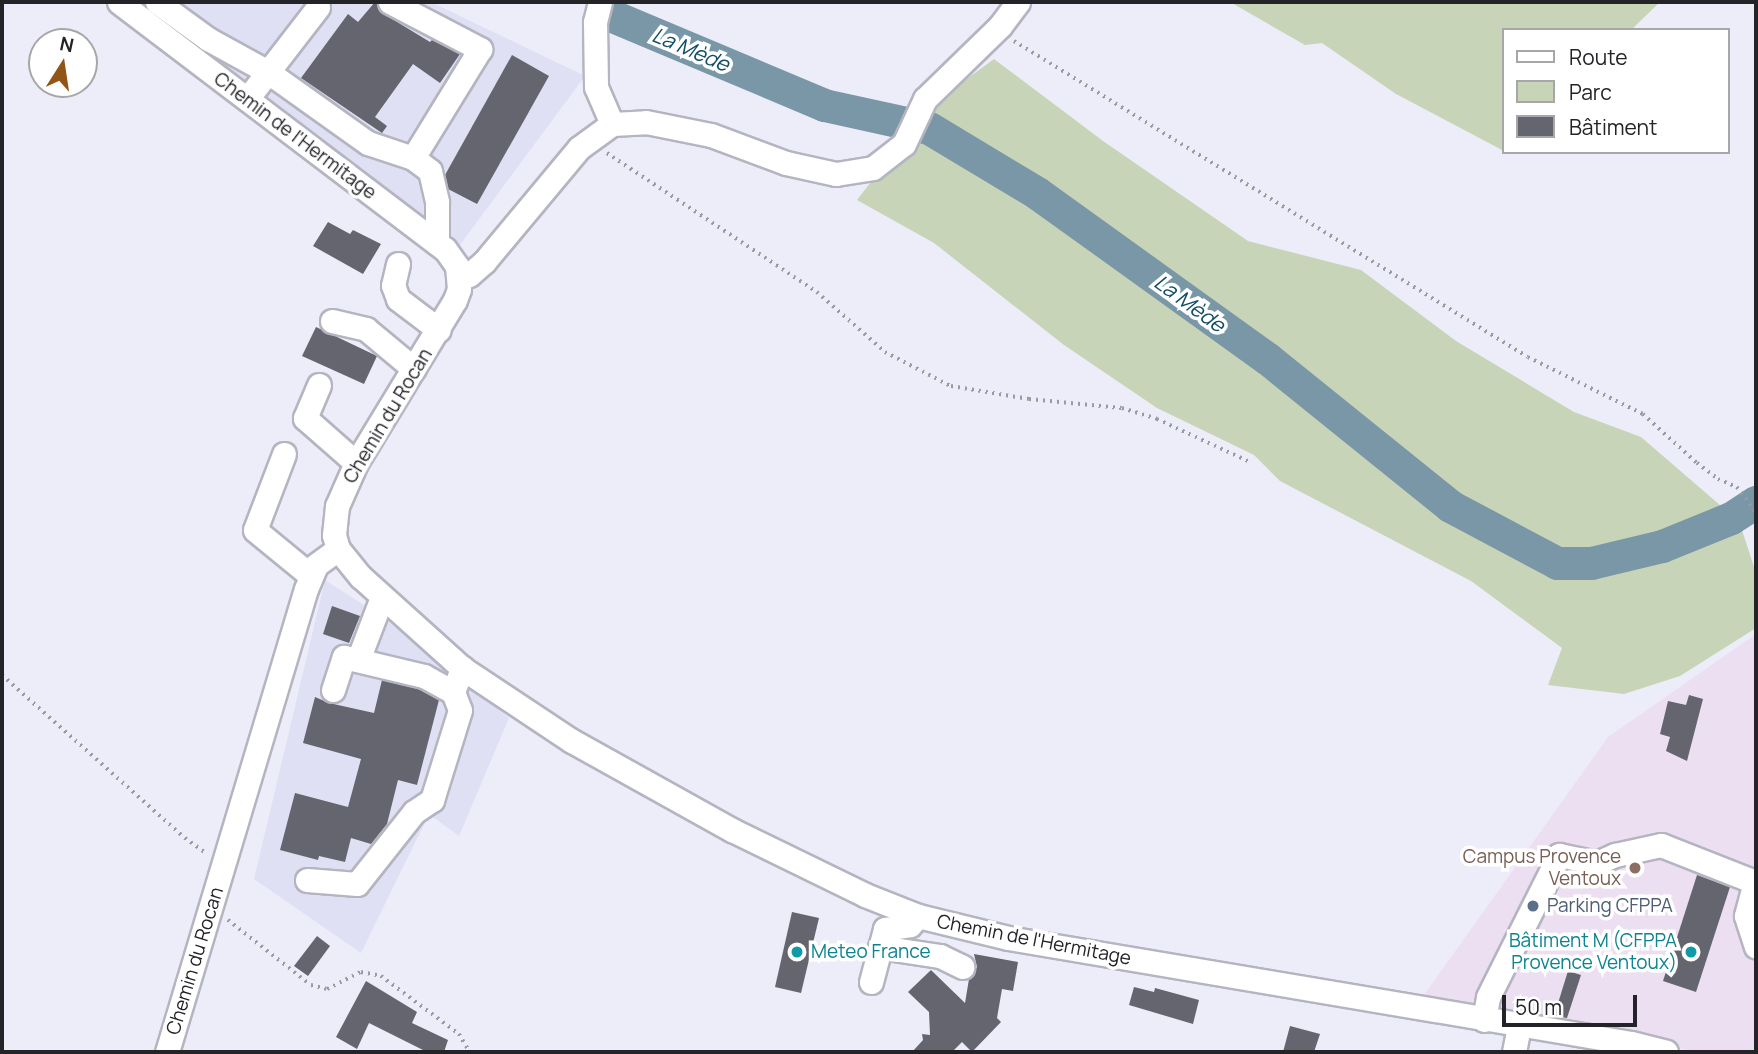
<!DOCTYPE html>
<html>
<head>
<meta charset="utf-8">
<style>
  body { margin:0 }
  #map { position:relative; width:1758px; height:1054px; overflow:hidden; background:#ecedf9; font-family:Manrope,sans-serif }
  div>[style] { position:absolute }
  .built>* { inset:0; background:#dfe0f4 }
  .education>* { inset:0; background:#ecdff2 }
  .green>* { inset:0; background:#c8d4b8 }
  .river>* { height:33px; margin:-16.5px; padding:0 16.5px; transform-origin:16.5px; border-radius:16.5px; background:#7997a6 }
  .building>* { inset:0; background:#64656f }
  .path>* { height:3.5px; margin-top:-1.75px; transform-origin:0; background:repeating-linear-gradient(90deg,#999aa3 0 2px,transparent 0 7px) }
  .roads { filter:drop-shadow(2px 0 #b5b5c1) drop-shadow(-2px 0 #b5b5c1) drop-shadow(0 2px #b5b5c1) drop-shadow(0 -2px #b5b5c1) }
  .minor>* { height:23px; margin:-11.5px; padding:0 11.5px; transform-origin:11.5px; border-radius:11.5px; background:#fff }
  .dots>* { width:19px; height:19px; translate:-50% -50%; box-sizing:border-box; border:4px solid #fff; border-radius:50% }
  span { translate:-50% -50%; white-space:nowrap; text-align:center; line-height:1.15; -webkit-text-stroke:7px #fff; paint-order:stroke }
  .street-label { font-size:19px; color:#242428 }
  .education-label { font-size:19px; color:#785e54 }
  .right { translate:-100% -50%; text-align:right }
  .service-label { font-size:19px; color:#4e5e75 }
  .left { translate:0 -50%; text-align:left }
  .culture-label { font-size:19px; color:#0d838f }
  .water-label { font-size:21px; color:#114d65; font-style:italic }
  .frame { position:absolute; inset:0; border:4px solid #242428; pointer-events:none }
  .legend { position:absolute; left:1502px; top:28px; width:228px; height:126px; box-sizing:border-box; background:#fff; border:2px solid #a7a7a9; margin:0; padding:9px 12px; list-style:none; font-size:21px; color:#242428 }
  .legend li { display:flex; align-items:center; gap:14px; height:35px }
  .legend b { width:35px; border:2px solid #a7a7a9 }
  .north { position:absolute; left:28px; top:28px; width:70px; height:70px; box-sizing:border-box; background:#fff; border:2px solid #a7a7a9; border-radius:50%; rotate:12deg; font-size:19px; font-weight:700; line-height:28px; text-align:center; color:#242428 }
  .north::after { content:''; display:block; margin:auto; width:24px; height:32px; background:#915516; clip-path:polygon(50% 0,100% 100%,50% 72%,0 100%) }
  .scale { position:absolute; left:1502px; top:995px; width:135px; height:32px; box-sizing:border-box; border:4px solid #242428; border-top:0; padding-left:9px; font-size:21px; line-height:24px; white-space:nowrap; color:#242428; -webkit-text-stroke:5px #fff; paint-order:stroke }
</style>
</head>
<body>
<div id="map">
  <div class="built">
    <i style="clip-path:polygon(136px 2px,431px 2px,585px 76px,457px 249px)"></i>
    <i style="clip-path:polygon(325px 580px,381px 616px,509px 718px,459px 836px,429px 814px,361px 953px,254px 879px)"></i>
  </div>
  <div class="education">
    <i style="clip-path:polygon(1756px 634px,1756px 1052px,1691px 1052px,1658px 1040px,1421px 999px,1608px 737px)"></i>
  </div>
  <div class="green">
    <i style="clip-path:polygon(1230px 2px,1660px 2px,1631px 30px,1504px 30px,1504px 151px,1396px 94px,1322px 43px,1305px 45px)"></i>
    <i style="clip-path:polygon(994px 59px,1103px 141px,1248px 241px,1361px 270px,1456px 341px,1574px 412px,1641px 437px,1728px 512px,1657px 542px,1591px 555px,1560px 556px,1454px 501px,1268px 349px,1038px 184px,931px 119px,938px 100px)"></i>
    <i style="clip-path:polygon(919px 135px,933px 138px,1043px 204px,1269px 368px,1449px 514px,1557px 571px,1598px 570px,1670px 552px,1740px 524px,1756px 573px,1756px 628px,1680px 676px,1624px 694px,1548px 685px,1562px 648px,1471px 581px,1280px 481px,1254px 455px,1157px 408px,1064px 345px,934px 243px,857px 200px,874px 178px)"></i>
  </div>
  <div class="river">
    <i style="left:603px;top:12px;width:240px;rotate:22.8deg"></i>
    <i style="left:824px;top:105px;width:107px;rotate:12.4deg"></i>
    <i style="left:929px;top:128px;width:126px;rotate:31deg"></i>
    <i style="left:1037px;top:193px;width:284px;rotate:35.7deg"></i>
    <i style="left:1268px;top:359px;width:234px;rotate:38.9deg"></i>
    <i style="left:1450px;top:506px;width:121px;rotate:28deg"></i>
    <i style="left:1557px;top:563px;width:34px"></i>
    <i style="left:1591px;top:563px;width:73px;rotate:-13.5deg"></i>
    <i style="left:1662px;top:546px;width:74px;rotate:-22.1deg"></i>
    <i style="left:1731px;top:518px;width:30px;rotate:-33deg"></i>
  </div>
  <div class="building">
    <i style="clip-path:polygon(375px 2px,384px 14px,430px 42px,432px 40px,460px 54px,440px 83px,413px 64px,375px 117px,387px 126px,382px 133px,301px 78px,348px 14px,358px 22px)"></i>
    <i style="clip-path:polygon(512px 55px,549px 76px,477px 204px,448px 189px,445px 175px)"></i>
    <i style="clip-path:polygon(328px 222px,350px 234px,353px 230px,381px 244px,363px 274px,313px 246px)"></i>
    <i style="clip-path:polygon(316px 327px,377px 356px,364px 384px,302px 356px)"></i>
    <i style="clip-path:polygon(332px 606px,360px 616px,349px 643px,323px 634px)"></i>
    <i style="clip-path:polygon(382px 680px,419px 689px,439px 700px,417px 785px,398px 780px,387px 824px,371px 844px,351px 838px,345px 862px,319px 856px,318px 860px,280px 850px,295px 793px,348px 807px,361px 759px,303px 743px,315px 697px,329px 703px,374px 713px)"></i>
    <i style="clip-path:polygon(1689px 695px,1703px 699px,1687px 761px,1666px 751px,1670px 737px,1660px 734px,1668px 701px,1686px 705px)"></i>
    <i style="clip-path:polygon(1697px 875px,1730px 887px,1696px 992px,1663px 981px)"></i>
    <i style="clip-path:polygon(792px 912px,819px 918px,801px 993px,775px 987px)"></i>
    <i style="clip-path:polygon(317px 936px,330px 946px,308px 976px,294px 966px)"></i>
    <i style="clip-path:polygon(974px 954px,1018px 962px,1013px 991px,1002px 989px,997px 1018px,1001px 1022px,972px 1052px,962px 1042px,952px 1052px,912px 1052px,923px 1040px,922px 1034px,930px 1035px,929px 1012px,908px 992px,931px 970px,965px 1003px,969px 979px,977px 967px)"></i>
    <i style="clip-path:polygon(1568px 971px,1581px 975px,1567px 1018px,1554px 1016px)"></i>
    <i style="clip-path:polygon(366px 981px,417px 1012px,412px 1023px,448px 1040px,444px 1052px,427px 1052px,369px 1023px,357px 1049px,336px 1037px)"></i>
    <i style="clip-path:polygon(1134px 987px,1154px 992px,1155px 988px,1199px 1000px,1193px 1024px,1129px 1005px)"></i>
    <i style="clip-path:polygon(1290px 1026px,1320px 1034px,1314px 1052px,1283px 1052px)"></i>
  </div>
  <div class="path">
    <i style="left:1014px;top:41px;width:603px;rotate:31.58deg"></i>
    <i style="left:1528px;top:357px;width:128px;rotate:26.4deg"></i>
    <i style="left:1643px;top:414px;width:73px;rotate:42.2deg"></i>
    <i style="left:1697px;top:463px;width:26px;rotate:37deg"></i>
    <i style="left:1718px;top:479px;width:21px;rotate:23deg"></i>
    <i style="left:1737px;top:487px;width:31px;rotate:53deg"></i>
    <i style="left:607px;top:153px;width:252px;rotate:33.5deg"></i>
    <i style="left:817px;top:292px;width:91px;rotate:41.4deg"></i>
    <i style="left:885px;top:352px;width:74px;rotate:27.3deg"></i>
    <i style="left:951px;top:386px;width:79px;rotate:9.5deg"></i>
    <i style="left:1029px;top:399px;width:93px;rotate:5.5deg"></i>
    <i style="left:1122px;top:408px;width:37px;rotate:17deg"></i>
    <i style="left:1157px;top:419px;width:102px;rotate:24.8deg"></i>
    <i style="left:2px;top:675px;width:245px;rotate:41.7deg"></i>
    <i style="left:185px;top:838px;width:26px;rotate:36deg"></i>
    <i style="left:228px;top:920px;width:105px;rotate:38.1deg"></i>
    <i style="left:311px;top:985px;width:16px;rotate:14deg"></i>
    <i style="left:327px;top:989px;width:38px;rotate:-27deg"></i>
    <i style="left:361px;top:972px;width:20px;rotate:11deg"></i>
    <i style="left:381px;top:976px;width:97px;rotate:36.6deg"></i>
    <i style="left:459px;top:1034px;width:21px;rotate:59deg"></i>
  </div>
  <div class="roads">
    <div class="minor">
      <i style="left:119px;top:2px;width:409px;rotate:37.2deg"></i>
      <i style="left:445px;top:249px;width:21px;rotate:55deg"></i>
      <i style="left:457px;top:266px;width:23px;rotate:85deg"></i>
      <i style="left:459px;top:289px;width:12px;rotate:110deg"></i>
      <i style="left:455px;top:300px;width:191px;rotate:121.3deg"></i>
      <i style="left:356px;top:463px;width:47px;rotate:113.8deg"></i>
      <i style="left:337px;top:506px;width:29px;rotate:96deg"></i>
      <i style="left:334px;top:535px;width:15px;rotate:74deg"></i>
      <i style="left:338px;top:549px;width:36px;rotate:51deg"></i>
      <i style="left:361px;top:577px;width:136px;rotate:42deg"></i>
      <i style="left:462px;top:668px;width:132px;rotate:33.6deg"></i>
      <i style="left:572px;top:741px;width:183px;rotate:29.1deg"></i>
      <i style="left:732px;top:830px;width:148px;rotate:26deg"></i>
      <i style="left:865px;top:895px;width:57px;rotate:21.6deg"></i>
      <i style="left:918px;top:916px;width:93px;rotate:13.7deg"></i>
      <i style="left:1008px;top:938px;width:632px;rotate:9.57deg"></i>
      <i style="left:1631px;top:1043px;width:36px;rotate:14deg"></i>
      <i style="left:157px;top:2px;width:63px;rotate:36deg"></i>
      <i style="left:208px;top:39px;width:68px;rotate:28.8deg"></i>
      <i style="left:268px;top:72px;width:123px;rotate:35.4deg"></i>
      <i style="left:368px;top:143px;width:47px;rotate:18.4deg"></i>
      <i style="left:413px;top:158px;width:21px;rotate:37deg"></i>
      <i style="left:430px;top:171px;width:32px;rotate:77deg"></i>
      <i style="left:437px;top:202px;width:41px;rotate:90deg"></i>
      <i style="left:390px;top:2px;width:102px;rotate:27.6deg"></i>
      <i style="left:480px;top:49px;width:128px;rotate:121.6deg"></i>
      <i style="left:600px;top:2px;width:21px;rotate:104deg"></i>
      <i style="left:595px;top:22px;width:65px;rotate:89.1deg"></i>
      <i style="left:596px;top:87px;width:40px;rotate:66.6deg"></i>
      <i style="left:247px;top:99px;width:116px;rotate:-52.3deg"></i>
      <i style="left:398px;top:264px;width:22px;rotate:103deg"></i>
      <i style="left:393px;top:285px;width:15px;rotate:70deg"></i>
      <i style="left:398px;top:299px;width:51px;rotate:37.1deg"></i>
      <i style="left:459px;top:279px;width:11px;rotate:-22deg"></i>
      <i style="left:469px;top:275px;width:20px;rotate:-41deg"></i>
      <i style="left:484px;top:262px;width:148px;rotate:-50.2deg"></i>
      <i style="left:579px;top:148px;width:41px;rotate:-36deg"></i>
      <i style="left:612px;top:124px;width:34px;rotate:-3deg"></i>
      <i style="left:646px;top:122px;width:66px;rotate:11.3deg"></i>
      <i style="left:711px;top:135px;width:80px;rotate:20.5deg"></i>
      <i style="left:786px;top:163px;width:51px;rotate:12.4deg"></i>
      <i style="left:836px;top:174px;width:37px;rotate:-9deg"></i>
      <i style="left:873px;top:168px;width:39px;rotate:-38deg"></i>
      <i style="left:904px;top:144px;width:50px;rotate:-65deg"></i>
      <i style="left:925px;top:99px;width:105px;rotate:-44.2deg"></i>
      <i style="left:1000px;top:26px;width:30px;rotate:-53deg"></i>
      <i style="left:332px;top:321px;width:35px;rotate:13deg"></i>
      <i style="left:366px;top:329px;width:62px;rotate:39.8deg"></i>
      <i style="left:319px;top:385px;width:36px;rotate:113deg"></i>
      <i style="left:305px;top:418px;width:68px;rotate:41.4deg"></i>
      <i style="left:284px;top:454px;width:81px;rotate:110.9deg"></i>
      <i style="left:255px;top:530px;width:72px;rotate:39.4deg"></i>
      <i style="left:358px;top:660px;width:67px;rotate:-69.1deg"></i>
      <i style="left:333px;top:690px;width:35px;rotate:-72deg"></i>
      <i style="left:344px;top:657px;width:82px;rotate:13.4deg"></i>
      <i style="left:424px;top:676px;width:33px;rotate:29deg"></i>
      <i style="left:307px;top:880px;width:50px;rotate:4.6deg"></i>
      <i style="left:357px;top:884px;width:92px;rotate:-51.6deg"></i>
      <i style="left:414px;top:812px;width:22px;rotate:-34deg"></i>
      <i style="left:432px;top:800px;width:94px;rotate:-72.7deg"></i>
      <i style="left:460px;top:710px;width:19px;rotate:-111deg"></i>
      <i style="left:453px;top:692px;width:26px;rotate:-69deg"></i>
      <i style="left:880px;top:947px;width:61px;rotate:8.5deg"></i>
      <i style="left:940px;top:956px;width:25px;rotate:26deg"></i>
      <i style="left:871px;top:982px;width:55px;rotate:-75.2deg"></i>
      <i style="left:885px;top:929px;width:25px;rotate:-9deg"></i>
      <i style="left:910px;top:925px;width:12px;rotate:-48deg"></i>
      <i style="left:1484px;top:1020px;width:23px;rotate:-80deg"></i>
      <i style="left:1488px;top:997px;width:159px;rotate:-63.4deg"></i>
      <i style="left:1559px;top:855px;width:39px;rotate:12deg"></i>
      <i style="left:1597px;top:863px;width:20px;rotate:-24deg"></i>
      <i style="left:1615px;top:855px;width:47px;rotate:-12.3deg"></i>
      <i style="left:1661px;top:845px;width:101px;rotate:21.5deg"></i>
      <i style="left:1755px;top:882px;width:35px;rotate:105deg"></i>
      <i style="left:1746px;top:916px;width:32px;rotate:72deg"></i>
      <i style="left:167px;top:1052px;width:483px;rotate:-73.3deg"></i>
      <i style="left:306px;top:589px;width:26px;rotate:-67deg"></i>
      <i style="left:316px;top:565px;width:27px;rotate:-36deg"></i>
      <i style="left:1514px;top:1052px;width:26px;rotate:-79deg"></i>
    </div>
  </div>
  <div class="dots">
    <i style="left:1635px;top:868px;background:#8d6e63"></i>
    <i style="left:1533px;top:906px;background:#5c6f8a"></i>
    <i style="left:797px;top:952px;background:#0f9aa8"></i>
    <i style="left:1691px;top:952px;background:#0f9aa8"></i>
  </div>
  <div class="street-label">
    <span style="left:295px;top:136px;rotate:37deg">Chemin de l'Hermitage</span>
    <span style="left:388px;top:416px;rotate:-59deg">Chemin du Rocan</span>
    <span style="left:1034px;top:940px;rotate:11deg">Chemin de l'Hermitage</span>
    <span style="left:195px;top:961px;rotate:-73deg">Chemin du Rocan</span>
  </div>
  <div class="education-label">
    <span class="right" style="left:1621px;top:868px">Campus Provence<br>Ventoux</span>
  </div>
  <div class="service-label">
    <span class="left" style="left:1547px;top:906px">Parking CFPPA</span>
  </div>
  <div class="culture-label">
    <span class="right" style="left:1677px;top:952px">Bâtiment M (CFPPA<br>Provence Ventoux)</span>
    <span class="left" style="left:811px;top:952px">Meteo France</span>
  </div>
  <div class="water-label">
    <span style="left:691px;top:49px;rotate:23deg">La Mède</span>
    <span style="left:1190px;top:303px;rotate:36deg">La Mède</span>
  </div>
  <div class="frame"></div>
  <ul class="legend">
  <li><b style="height:9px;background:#fff"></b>Route</li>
  <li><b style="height:19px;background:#c8d4b8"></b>Parc</li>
  <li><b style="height:19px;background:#64656f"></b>Bâtiment</li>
  </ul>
  <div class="north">N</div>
  <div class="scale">50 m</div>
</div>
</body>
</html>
